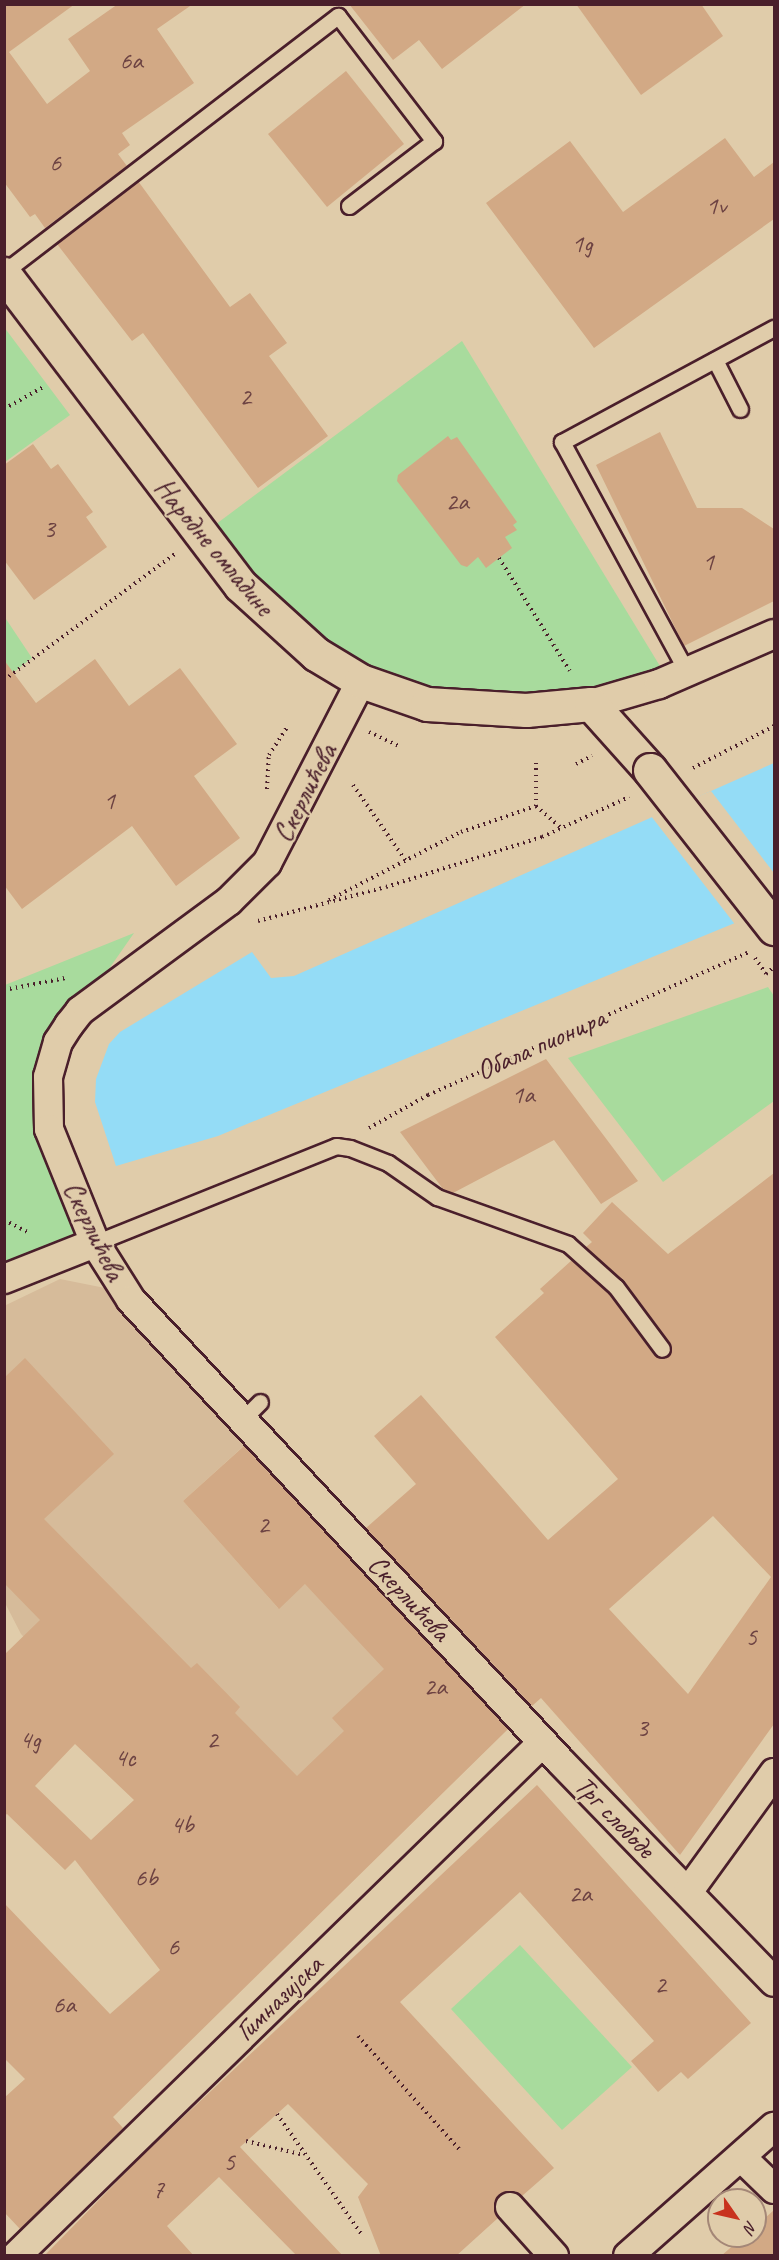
<!DOCTYPE html>
<html>
<head>
<meta charset="utf-8">
<style>
  body { margin:0 }
  #map { position:relative; width:779px; height:2260px; overflow:hidden; background:#e0ccaa; font-family:Caveat,sans-serif }
  div>[style] { position:absolute }
  .built>* { inset:0; background:#d6bb9a }
  .green>* { inset:0; background:#a8db9d }
  .water>* { inset:0; background:#94dcf6 }
  .pier>* { inset:0; background:#e0ccaa }
  .building>* { inset:0; background:#d2a985 }
  .path>* { height:4px; margin-top:-2px; transform-origin:0; background:repeating-linear-gradient(90deg,#4a1f2b 0 1.5px,transparent 0 6px) }
  .roads { filter:drop-shadow(2px 0 #4a1f2b) drop-shadow(-2px 0 #4a1f2b) drop-shadow(0 2px #4a1f2b) drop-shadow(0 -2px #4a1f2b) }
  .lane>* { height:15px; margin:-7.5px; padding:0 7.5px; transform-origin:7.5px; border-radius:7.5px; background:#e0ccaa }
  .street>* { height:28px; margin:-14px; padding:0 14px; transform-origin:14px; border-radius:14px; background:#e0ccaa }
  .secondary>* { height:33px; margin:-16.5px; padding:0 16.5px; transform-origin:16.5px; border-radius:16.5px; background:#e0ccaa }
  .bridges { filter:drop-shadow(2px 0 #4a1f2b) drop-shadow(-2px 0 #4a1f2b) drop-shadow(0 2px #4a1f2b) drop-shadow(0 -2px #4a1f2b) }
  .secondary-bridge>* { height:33px; margin:-16.5px; padding:0 16.5px; transform-origin:16.5px; border-radius:16.5px; background:#e0ccaa }
  span { translate:-50% -50%; white-space:nowrap; text-align:center; line-height:1.15; -webkit-text-stroke:4.5px #e0ccaa; paint-order:stroke }
  .number-label { font-size:26px; color:#6c4242 }
  .number-label span { -webkit-text-stroke-width:0 }
  .street-label { font-size:28px; color:#4a1f2b }
  .frame { position:absolute; inset:0; border:6px solid #4a1f2b; pointer-events:none }
  .north { position:absolute; left:707px; top:2188px; width:60px; height:60px; box-sizing:border-box; background:#e0ccaa; border:2px solid #a48777; border-radius:50%; rotate:124deg; font-size:16px; font-weight:700; line-height:24px; text-align:center; color:#4a1f2b }
  .north::after { content:''; display:block; margin:auto; width:21px; height:27px; background:#c8321e; clip-path:polygon(50% 0,100% 100%,50% 72%,0 100%) }
</style>
</head>
<body>
<div id="map">
  <div class="built">
    <i style="clip-path:polygon(60px 1279px,105px 1288px,248px 1442px,183px 1501px,278px 1608px,344px 1549px,508px 1729px,411px 1823px,137px 1754px,21px 1634px,5px 1603px,4px 1306px)"></i>
  </div>
  <div class="green">
    <i style="clip-path:polygon(4px 327px,70px 415px,5px 462px,4px 462px)"></i>
    <i style="clip-path:polygon(462px 341px,663px 671px,591px 704px,361px 681px,200px 536px)"></i>
    <i style="clip-path:polygon(4px 616px,32px 658px,5px 679px,4px 679px)"></i>
    <i style="clip-path:polygon(134px 933px,58px 1042px,48px 1077px,95px 1243px,5px 1279px,5px 985px)"></i>
    <i style="clip-path:polygon(768px 987px,774px 996px,774px 1101px,663px 1182px,568px 1058px)"></i>
    <i style="clip-path:polygon(520px 1945px,632px 2067px,562px 2130px,451px 2009px)"></i>
  </div>
  <div class="water">
    <i style="clip-path:polygon(774px 763px,774px 907px,218px 1136px,116px 1166px,95px 1102px,96px 1079px,109px 1044px,120px 1032px,252px 952px,271px 978px,294px 976px)"></i>
  </div>
  <div class="pier">
    <i style="clip-path:polygon(711px 791px,774px 873px,774px 911px,737px 927px,651px 816px)"></i>
  </div>
  <div class="building">
    <i style="clip-path:polygon(4px 4px,75px 4px,9px 52px,47px 104px,90px 71px,68px 39px,118px 4px,193px 4px,157px 29px,194px 83px,122px 133px,130px 145px,118px 154px,127px 166px,45px 228px,35px 214px,30px 217px,4px 182px)"></i>
    <i style="clip-path:polygon(349px 4px,526px 4px,442px 69px,419px 40px,393px 60px)"></i>
    <i style="clip-path:polygon(576px 4px,701px 4px,723px 36px,641px 95px)"></i>
    <i style="clip-path:polygon(346px 71px,404px 144px,327px 207px,268px 134px)"></i>
    <i style="clip-path:polygon(725px 138px,754px 177px,774px 162px,774px 219px,594px 348px,486px 203px,570px 141px,623px 212px)"></i>
    <i style="clip-path:polygon(138px 181px,230px 307px,250px 293px,287px 343px,269px 356px,328px 436px,258px 488px,143px 333px,132px 341px,57px 244px)"></i>
    <i style="clip-path:polygon(660px 432px,697px 508px,742px 508px,774px 529px,774px 601px,684px 646px,596px 465px)"></i>
    <i style="clip-path:polygon(448px 436px,451px 440px,457px 437px,517px 522px,513px 525px,517px 530px,505px 537px,512px 548px,486px 568px,478px 557px,467px 567px,461px 565px,397px 481px,398px 475px)"></i>
    <i style="clip-path:polygon(33px 444px,51px 469px,58px 464px,93px 512px,86px 517px,107px 547px,34px 600px,4px 560px,4px 465px)"></i>
    <i style="clip-path:polygon(95px 659px,129px 706px,180px 668px,237px 744px,194px 776px,240px 838px,176px 886px,132px 826px,22px 909px,4px 885px,4px 660px,36px 703px)"></i>
    <i style="clip-path:polygon(546px 1059px,638px 1181px,601px 1204px,554px 1140px,453px 1193px,443px 1189px,400px 1132px)"></i>
    <i style="clip-path:polygon(evenodd,774px 1173px,774px 1724px,680px 1855px,541px 1698px,532px 1706px,366px 1528px,416px 1484px,374px 1436px,421px 1395px,548px 1540px,618px 1479px,495px 1337px,544px 1293px,540px 1289px,572px 1260px,609px 1294px,654px 1355px,667px 1357px,670px 1343px,624px 1281px,586px 1247px,592px 1242px,583px 1233px,612px 1202px,668px 1254px,774px 1173px,713px 1516px,771px 1577px,688px 1694px,609px 1609px,713px 1516px)"></i>
    <i style="clip-path:polygon(evenodd,25px 1358px,114px 1454px,44px 1519px,191px 1668px,197px 1663px,240px 1707px,235px 1713px,297px 1776px,344px 1731px,332px 1718px,384px 1669px,305px 1584px,279px 1609px,183px 1501px,244px 1446px,508px 1729px,113px 2117px,123px 2128px,20px 2229px,4px 2212px,4px 2098px,25px 2079px,4px 2058px,4px 1903px,110px 2014px,160px 1970px,75px 1860px,65px 1870px,7px 1814px,4px 1816px,4px 1655px,40px 1620px,4px 1583px,4px 1378px,25px 1358px,75px 1744px,134px 1800px,91px 1840px,35px 1786px,75px 1744px)"></i>
    <i style="clip-path:polygon(537px 1785px,751px 2023px,688px 2079px,681px 2072px,658px 2092px,631px 2061px,654px 2041px,520px 1892px,400px 2002px,554px 2168px,522px 2196px,515px 2191px,499px 2194px,494px 2202px,498px 2218px,456px 2256px,381px 2256px,358px 2197px,368px 2184px,288px 2104px,240px 2147px,343px 2256px,297px 2256px,219px 2177px,167px 2226px,194px 2256px,44px 2256px,146px 2152px)"></i>
    <i style="clip-path:polygon(774px 2210px,774px 2256px,721px 2256px,744px 2236px,755px 2236px,755px 2227px)"></i>
  </div>
  <div class="path">
    <i style="left:4px;top:409px;width:47px;rotate:-29.3deg"></i>
    <i style="left:499px;top:558px;width:133px;rotate:57.9deg"></i>
    <i style="left:4px;top:680px;width:212px;rotate:-36.4deg"></i>
    <i style="left:369px;top:732px;width:35px;rotate:25deg"></i>
    <i style="left:576px;top:764px;width:18px;rotate:-27deg"></i>
    <i style="left:693px;top:768px;width:91px;rotate:-27.4deg"></i>
    <i style="left:353px;top:785px;width:93px;rotate:55.1deg"></i>
    <i style="left:267px;top:789px;width:34px;rotate:-87deg"></i>
    <i style="left:269px;top:755px;width:33px;rotate:-57deg"></i>
    <i style="left:536px;top:806px;width:43px;rotate:-90deg"></i>
    <i style="left:329px;top:900px;width:148px;rotate:-27.3deg"></i>
    <i style="left:461px;top:832px;width:79px;rotate:-19.1deg"></i>
    <i style="left:536px;top:806px;width:33px;rotate:41deg"></i>
    <i style="left:258px;top:921px;width:132px;rotate:-14.9deg"></i>
    <i style="left:386px;top:887px;width:164px;rotate:-17.8deg"></i>
    <i style="left:542px;top:837px;width:96px;rotate:-24.7deg"></i>
    <i style="left:755px;top:958px;width:19px;rotate:55deg"></i>
    <i style="left:766px;top:974px;width:11px;rotate:-41deg"></i>
    <i style="left:4px;top:990px;width:63px;rotate:-11deg"></i>
    <i style="left:369px;top:1128px;width:68px;rotate:-29.2deg"></i>
    <i style="left:428px;top:1095px;width:351px;rotate:-24deg"></i>
    <i style="left:4px;top:1220px;width:28px;rotate:27deg"></i>
    <i style="left:358px;top:2036px;width:153px;rotate:48.2deg"></i>
    <i style="left:4px;top:2097px;width:1px"></i>
    <i style="left:277px;top:2114px;width:148px;rotate:54.9deg"></i>
    <i style="left:246px;top:2141px;width:60px;rotate:13.6deg"></i>
  </div>
  <div class="roads">
    <div class="lane">
      <i style="left:4px;top:272px;width:421px;rotate:-37.5deg"></i>
      <i style="left:338px;top:16px;width:158px;rotate:52.5deg"></i>
      <i style="left:434px;top:141px;width:107px;rotate:142.6deg"></i>
      <i style="left:715px;top:360px;width:55px;rotate:63deg"></i>
      <i style="left:687px;top:672px;width:262px;rotate:-118.5deg"></i>
      <i style="left:562px;top:442px;width:241px;rotate:-28.3deg"></i>
      <i style="left:95px;top:1243px;width:260px;rotate:-21.9deg"></i>
      <i style="left:336px;top:1146px;width:14px;rotate:8deg"></i>
      <i style="left:350px;top:1148px;width:41px;rotate:21.5deg"></i>
      <i style="left:388px;top:1163px;width:60px;rotate:34.8deg"></i>
      <i style="left:437px;top:1197px;width:139px;rotate:19.7deg"></i>
      <i style="left:568px;top:1244px;width:64px;rotate:41.9deg"></i>
      <i style="left:616px;top:1287px;width:77px;rotate:53.4deg"></i>
      <i style="left:238px;top:1424px;width:31px;rotate:-45deg"></i>
    </div>
    <div class="street">
      <i style="left:361px;top:681px;width:205px;rotate:117.3deg"></i>
      <i style="left:267px;top:863px;width:54px;rotate:135deg"></i>
      <i style="left:229px;top:901px;width:185px;rotate:143.6deg"></i>
      <i style="left:80px;top:1011px;width:18px;rotate:128deg"></i>
      <i style="left:69px;top:1025px;width:20px;rotate:123deg"></i>
      <i style="left:58px;top:1042px;width:36px;rotate:106deg"></i>
      <i style="left:48px;top:1077px;width:52px;rotate:88.9deg"></i>
      <i style="left:49px;top:1129px;width:123px;rotate:68deg"></i>
      <i style="left:95px;top:1243px;width:67px;rotate:57.7deg"></i>
      <i style="left:131px;top:1300px;width:631px;rotate:47.05deg"></i>
      <i style="left:561px;top:1762px;width:306px;rotate:45.9deg"></i>
      <i style="left:591px;top:704px;width:71px;rotate:-16.4deg"></i>
      <i style="left:659px;top:684px;width:125px;rotate:-23.5deg"></i>
      <i style="left:4px;top:1279px;width:98px;rotate:-21.6deg"></i>
      <i style="left:688px;top:1892px;width:147px;rotate:-54.1deg"></i>
      <i style="left:741px;top:2157px;width:46px;rotate:44.1deg"></i>
      <i style="left:510px;top:2207px;width:66px;rotate:48.1deg"></i>
      <i style="left:16px;top:2256px;width:736px;rotate:-44.28deg"></i>
      <i style="left:628px;top:2256px;width:195px;rotate:-41.5deg"></i>
    </div>
    <div class="secondary">
      <i style="left:4px;top:274px;width:390px;rotate:52.8deg"></i>
      <i style="left:240px;top:585px;width:103px;rotate:42.2deg"></i>
      <i style="left:316px;top:654px;width:52px;rotate:31deg"></i>
      <i style="left:361px;top:681px;width:70px;rotate:19.2deg"></i>
      <i style="left:427px;top:704px;width:99px;rotate:3.5deg"></i>
      <i style="left:526px;top:710px;width:65px;rotate:-5.3deg"></i>
      <i style="left:591px;top:704px;width:89px;rotate:48.2deg"></i>
    </div>
  </div>
  <div class="bridges">
    <div class="secondary-bridge">
      <i style="left:650px;top:770px;width:201px;rotate:51.9deg"></i>
    </div>
  </div>
  <div class="number-label">
    <span style="left:131px;top:61px">6a</span>
    <span style="left:55px;top:163px">6</span>
    <span style="left:716px;top:206px">1v</span>
    <span style="left:582px;top:244px">1g</span>
    <span style="left:245px;top:397px">2</span>
    <span style="left:457px;top:502px">2a</span>
    <span style="left:49px;top:529px">3</span>
    <span style="left:708px;top:562px">1</span>
    <span style="left:109px;top:801px">1</span>
    <span style="left:523px;top:1095px">1a</span>
    <span style="left:263px;top:1525px">2</span>
    <span style="left:751px;top:1637px">5</span>
    <span style="left:435px;top:1687px">2a</span>
    <span style="left:642px;top:1728px">3</span>
    <span style="left:30px;top:1740px">4g</span>
    <span style="left:212px;top:1740px">2</span>
    <span style="left:125px;top:1758px">4c</span>
    <span style="left:182px;top:1825px">4b</span>
    <span style="left:146px;top:1878px">6b</span>
    <span style="left:580px;top:1894px">2a</span>
    <span style="left:173px;top:1947px">6</span>
    <span style="left:660px;top:1985px">2</span>
    <span style="left:64px;top:2005px">6a</span>
    <span style="left:229px;top:2162px">5</span>
    <span style="left:158px;top:2190px">7</span>
  </div>
  <div class="street-label">
    <span style="left:214px;top:547px;rotate:50deg">Народне омладине</span>
    <span style="left:305px;top:793px;rotate:-63deg">Скерлићева</span>
    <span style="left:541px;top:1044px;rotate:-24deg">Обала пионира</span>
    <span style="left:94px;top:1231px;rotate:64deg">Скерлићева</span>
    <span style="left:409px;top:1598px;rotate:47deg">Скерлићева</span>
    <span style="left:615px;top:1817px;rotate:46deg">Трг слободе</span>
    <span style="left:279px;top:1998px;rotate:-44deg">Гимназијска</span>
  </div>
  <div class="frame"></div>
  <div class="north">N</div>
</div>
</body>
</html>
